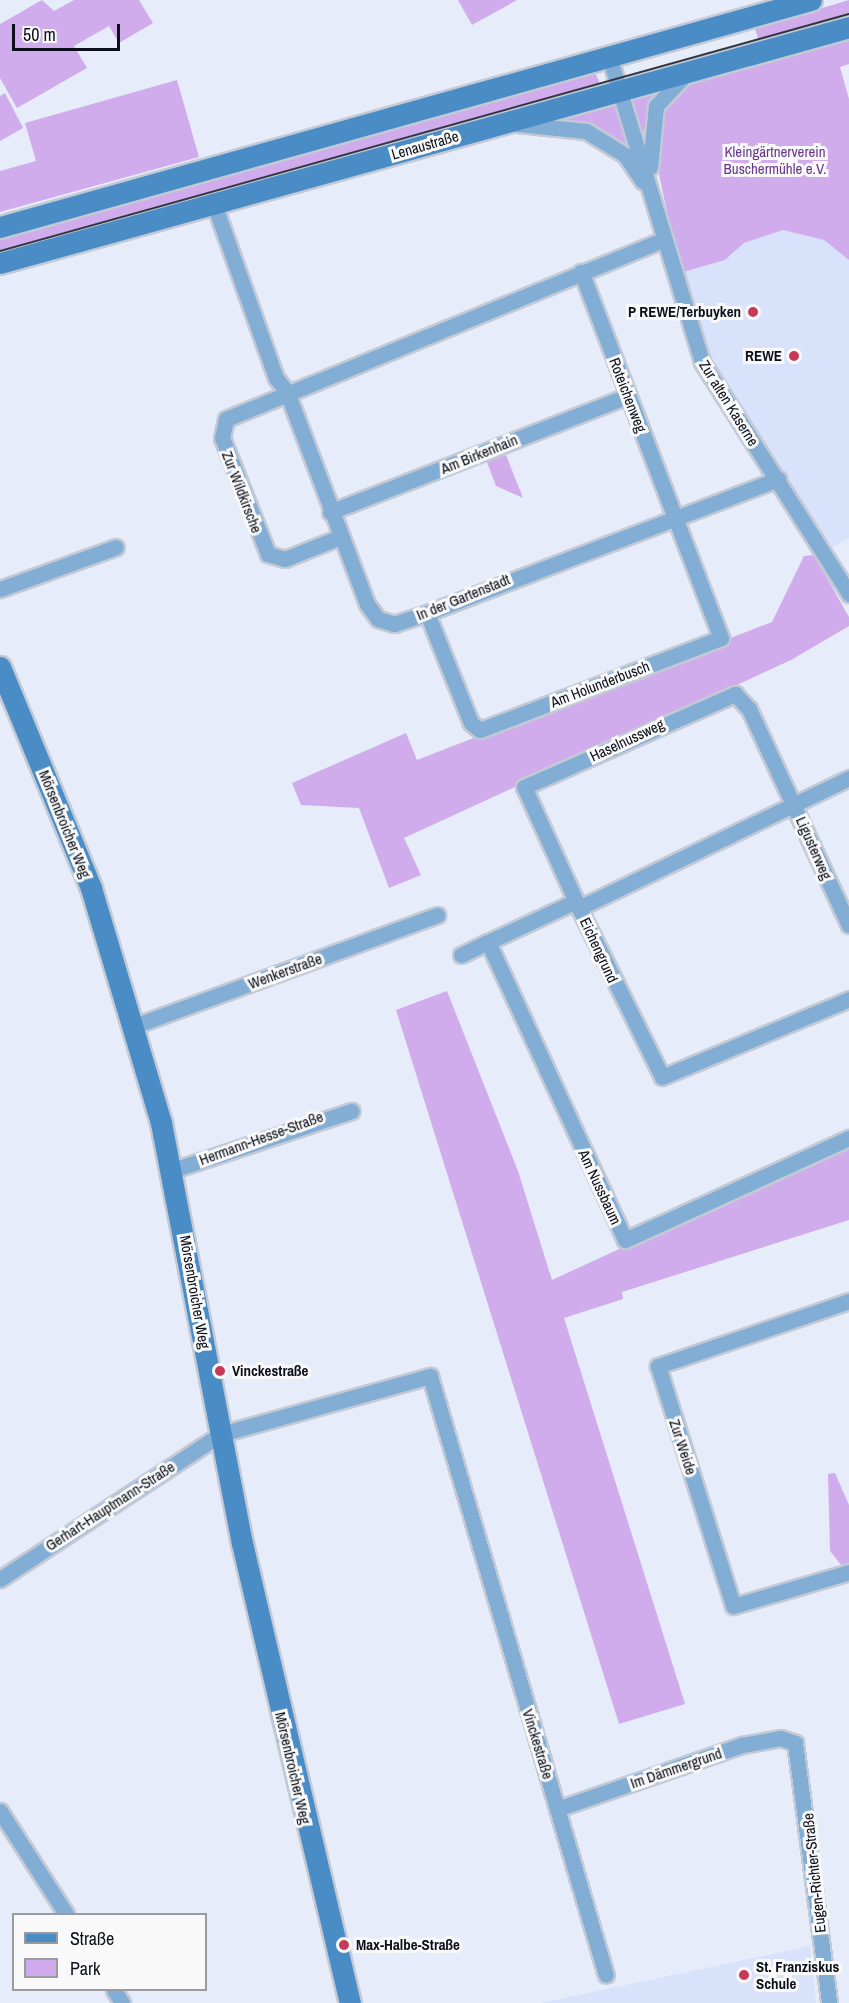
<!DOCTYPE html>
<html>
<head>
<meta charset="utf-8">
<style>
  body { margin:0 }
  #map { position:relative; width:849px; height:2003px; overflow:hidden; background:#e6ecf9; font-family:"Archivo Narrow",sans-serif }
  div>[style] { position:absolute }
  .built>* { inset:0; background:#d8e2fa }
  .green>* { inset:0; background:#d0aced }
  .roads { filter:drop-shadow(2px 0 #c3c9d5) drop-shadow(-2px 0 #c3c9d5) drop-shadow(0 2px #c3c9d5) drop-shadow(0 -2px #c3c9d5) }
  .street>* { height:15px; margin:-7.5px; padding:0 7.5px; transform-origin:7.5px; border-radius:7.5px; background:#82add4 }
  .secondary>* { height:21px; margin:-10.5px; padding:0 10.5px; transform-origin:10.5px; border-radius:10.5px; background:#498cc6 }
  .tram>* { height:1.5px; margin:-0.75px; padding:0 0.75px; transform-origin:0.75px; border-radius:0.75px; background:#323641 }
  .dots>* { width:16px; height:16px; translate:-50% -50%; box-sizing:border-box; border:3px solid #f9f9f9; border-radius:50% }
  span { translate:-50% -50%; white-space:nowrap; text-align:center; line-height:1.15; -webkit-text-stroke:6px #f9f9f9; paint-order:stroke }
  .street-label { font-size:15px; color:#0b0f1a }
  .park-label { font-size:15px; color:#683788 }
  .poi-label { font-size:15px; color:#0b0f1a; font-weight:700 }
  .right { translate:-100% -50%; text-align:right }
  .left { translate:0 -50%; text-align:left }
  .legend { position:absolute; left:12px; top:1913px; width:195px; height:78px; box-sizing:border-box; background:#f9f9f9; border:2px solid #9a9ba0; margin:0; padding:8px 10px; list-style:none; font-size:18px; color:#0b0f1a }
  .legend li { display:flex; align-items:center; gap:12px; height:30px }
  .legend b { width:30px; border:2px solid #9a9ba0 }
  .scale { position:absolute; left:12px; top:24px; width:108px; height:27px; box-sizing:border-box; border:3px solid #0b0f1a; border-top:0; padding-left:8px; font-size:18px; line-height:21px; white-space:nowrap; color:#0b0f1a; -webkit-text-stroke:4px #f9f9f9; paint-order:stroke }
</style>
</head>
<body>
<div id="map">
  <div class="built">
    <i style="clip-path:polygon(783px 230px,824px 240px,849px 260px,849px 538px,826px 551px,715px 381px,680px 273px,725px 260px,744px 243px)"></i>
    <i style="clip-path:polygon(810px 1946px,816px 2003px,541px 2003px)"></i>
  </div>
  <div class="green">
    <i style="clip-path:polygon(42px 0,54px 11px,74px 0,139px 0,153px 23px,119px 43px,109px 26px,74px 46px,87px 68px,17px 108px,0 78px,0 24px)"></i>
    <i style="clip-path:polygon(458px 0,517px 0,472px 25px)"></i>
    <i style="clip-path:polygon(849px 0,849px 21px,760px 46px,755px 28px)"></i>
    <i style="clip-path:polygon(849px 36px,849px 64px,840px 67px,849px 99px,849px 260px,824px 240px,783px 230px,744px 243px,725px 260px,680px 273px,657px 165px,660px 107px,681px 83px)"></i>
    <i style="clip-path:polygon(594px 70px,603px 90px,0 256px,0 234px)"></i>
    <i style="clip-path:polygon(177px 80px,199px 157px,0 212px,0 171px,36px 161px,25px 123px)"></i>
    <i style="clip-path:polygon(665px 84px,654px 100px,641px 139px,630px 102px,635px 94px)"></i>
    <i style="clip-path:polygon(5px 93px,23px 128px,0 141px,0 96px)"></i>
    <i style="clip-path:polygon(612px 100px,621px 109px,630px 144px,623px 147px,556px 116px)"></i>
    <i style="clip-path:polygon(506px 455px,523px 498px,496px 486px,487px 462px)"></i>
    <i style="clip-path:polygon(814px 555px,849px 617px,849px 626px,791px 660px,404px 838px,421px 875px,389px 888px,359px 808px,301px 805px,292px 783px,406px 733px,417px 760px,772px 622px,804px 556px)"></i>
    <i style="clip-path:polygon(447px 991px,518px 1171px,552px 1280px,849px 1143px,849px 1220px,622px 1292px,623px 1299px,564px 1318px,685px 1704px,619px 1724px,396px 1010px)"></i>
    <i style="clip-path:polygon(835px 1473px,849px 1505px,849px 1564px,842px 1566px,830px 1551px,828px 1474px)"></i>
  </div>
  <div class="roads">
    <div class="street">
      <i style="left:610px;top:59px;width:317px;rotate:73.1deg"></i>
      <i style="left:702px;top:362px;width:275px;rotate:57.6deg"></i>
      <i style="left:518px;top:124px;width:68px;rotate:5.9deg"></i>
      <i style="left:586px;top:131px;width:46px;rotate:31.6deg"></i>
      <i style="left:625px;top:155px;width:32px;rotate:56deg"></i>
      <i style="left:650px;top:167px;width:61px;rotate:-84.4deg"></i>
      <i style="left:656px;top:106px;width:42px;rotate:-46.9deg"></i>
      <i style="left:214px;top:204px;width:185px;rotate:70.4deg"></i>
      <i style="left:276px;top:378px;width:18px;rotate:52deg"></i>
      <i style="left:287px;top:392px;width:227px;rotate:69.3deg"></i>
      <i style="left:367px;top:604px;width:19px;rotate:54deg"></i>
      <i style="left:378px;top:619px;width:17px;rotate:17deg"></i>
      <i style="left:394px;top:624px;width:35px;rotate:-18deg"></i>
      <i style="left:427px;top:613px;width:376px;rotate:-20.9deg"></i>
      <i style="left:330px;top:512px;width:320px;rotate:-21.3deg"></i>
      <i style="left:340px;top:537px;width:59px;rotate:158.2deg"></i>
      <i style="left:285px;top:559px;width:18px;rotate:-164deg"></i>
      <i style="left:268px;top:554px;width:125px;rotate:-111.6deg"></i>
      <i style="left:222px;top:438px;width:19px;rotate:-78deg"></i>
      <i style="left:226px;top:419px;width:474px;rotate:-22.3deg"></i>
      <i style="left:0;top:589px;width:123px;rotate:-19.9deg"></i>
      <i style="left:427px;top:613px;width:118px;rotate:68.2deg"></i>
      <i style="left:471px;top:723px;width:11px;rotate:38deg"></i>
      <i style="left:480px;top:730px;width:258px;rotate:-20.9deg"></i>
      <i style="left:721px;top:638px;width:392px;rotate:-110.9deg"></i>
      <i style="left:849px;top:778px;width:300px;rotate:154.3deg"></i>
      <i style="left:579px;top:908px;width:188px;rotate:63.8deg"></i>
      <i style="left:662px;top:1077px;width:203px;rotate:-22.6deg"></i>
      <i style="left:576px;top:901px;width:97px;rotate:155deg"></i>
      <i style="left:488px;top:942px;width:328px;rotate:65.3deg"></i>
      <i style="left:625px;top:1240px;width:246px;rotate:-24.5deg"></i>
      <i style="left:579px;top:908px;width:133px;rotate:-114.4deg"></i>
      <i style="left:524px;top:787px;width:231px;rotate:-23.8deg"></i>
      <i style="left:735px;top:694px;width:21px;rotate:47deg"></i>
      <i style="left:749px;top:709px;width:238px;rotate:65.2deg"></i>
      <i style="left:461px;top:955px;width:30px;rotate:-26deg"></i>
      <i style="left:134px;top:1026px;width:323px;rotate:-20.1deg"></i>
      <i style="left:173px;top:1170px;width:188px;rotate:-18.3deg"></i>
      <i style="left:849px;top:1301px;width:202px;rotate:161.2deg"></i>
      <i style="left:658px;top:1366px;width:251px;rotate:72.6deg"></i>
      <i style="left:733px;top:1606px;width:121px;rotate:-16.3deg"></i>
      <i style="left:0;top:1579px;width:264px;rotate:-33.3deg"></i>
      <i style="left:221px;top:1434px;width:217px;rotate:-15.5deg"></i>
      <i style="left:430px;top:1376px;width:624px;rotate:73.63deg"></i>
      <i style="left:557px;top:1809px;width:196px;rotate:-19.1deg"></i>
      <i style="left:742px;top:1745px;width:39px;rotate:-10deg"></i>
      <i style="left:780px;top:1738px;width:16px;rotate:18deg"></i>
      <i style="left:795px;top:1743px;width:262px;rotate:82.5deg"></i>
      <i style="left:0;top:1811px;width:122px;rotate:57.3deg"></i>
      <i style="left:114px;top:1990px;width:15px;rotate:58deg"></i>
    </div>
    <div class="secondary">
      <i style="left:0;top:227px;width:842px;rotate:-15.64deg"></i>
      <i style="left:0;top:263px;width:881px;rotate:-15.53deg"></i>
      <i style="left:0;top:667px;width:239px;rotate:67.6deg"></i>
      <i style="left:91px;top:888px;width:245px;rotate:73.4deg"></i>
      <i style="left:161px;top:1123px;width:428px;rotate:79.1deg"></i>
      <i style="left:242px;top:1543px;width:473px;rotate:76.8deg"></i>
    </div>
  </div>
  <div class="tram">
    <i style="left:0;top:251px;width:881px;rotate:-15.6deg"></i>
  </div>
  <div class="dots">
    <i style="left:753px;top:312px;background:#c83957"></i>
    <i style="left:794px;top:356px;background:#c83957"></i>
    <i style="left:220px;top:1371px;background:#c83957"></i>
    <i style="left:344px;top:1945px;background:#c83957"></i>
    <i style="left:744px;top:1975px;background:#c83957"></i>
  </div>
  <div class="street-label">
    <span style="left:425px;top:145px;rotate:-16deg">Lenaustraße</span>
    <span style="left:628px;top:395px;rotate:69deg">Roteichenweg</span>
    <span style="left:729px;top:403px;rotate:58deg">Zur alten Kaserne</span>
    <span style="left:479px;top:454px;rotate:-22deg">Am Birkenhain</span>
    <span style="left:242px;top:492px;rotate:69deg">Zur Wildkirsche</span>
    <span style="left:463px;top:597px;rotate:-22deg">In der Gartenstadt</span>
    <span style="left:600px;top:684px;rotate:-21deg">Am Holunderbusch</span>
    <span style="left:627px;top:740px;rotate:-25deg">Haselnussweg</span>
    <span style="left:65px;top:824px;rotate:68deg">Mörsenbroicher Weg</span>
    <span style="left:814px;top:848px;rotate:66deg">Ligusterweg</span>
    <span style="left:599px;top:950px;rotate:65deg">Eichengrund</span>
    <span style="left:285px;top:971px;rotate:-20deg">Wenkerstraße</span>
    <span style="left:261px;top:1138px;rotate:-20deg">Hermann-Hesse-Straße</span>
    <span style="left:600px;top:1187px;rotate:65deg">Am Nussbaum</span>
    <span style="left:195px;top:1292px;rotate:80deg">Mörsenbroicher Weg</span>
    <span style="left:683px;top:1447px;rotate:72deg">Zur Weide</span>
    <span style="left:110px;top:1506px;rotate:-33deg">Gerhart-Hauptmann-Straße</span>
    <span style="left:538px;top:1744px;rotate:73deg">Vinckestraße</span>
    <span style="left:293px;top:1768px;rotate:77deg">Mörsenbroicher Weg</span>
    <span style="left:676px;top:1768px;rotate:-19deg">Im Dämmergrund</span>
    <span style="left:814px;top:1873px;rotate:-96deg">Eugen-Richter-Straße</span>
  </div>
  <div class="park-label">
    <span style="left:775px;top:160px">Kleingärtnerverein<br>Buschermühle e.V.</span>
  </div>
  <div class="poi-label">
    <span class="right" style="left:741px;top:312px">P REWE/Terbuyken</span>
    <span class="right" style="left:782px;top:356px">REWE</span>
    <span class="left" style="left:232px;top:1371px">Vinckestraße</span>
    <span class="left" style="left:356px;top:1945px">Max-Halbe-Straße</span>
    <span class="left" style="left:756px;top:1975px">St. Franziskus<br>Schule</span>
  </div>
  <ul class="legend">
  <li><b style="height:8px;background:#498cc6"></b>Straße</li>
  <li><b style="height:16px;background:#d0aced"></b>Park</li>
  </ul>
  <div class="scale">50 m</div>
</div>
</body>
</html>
